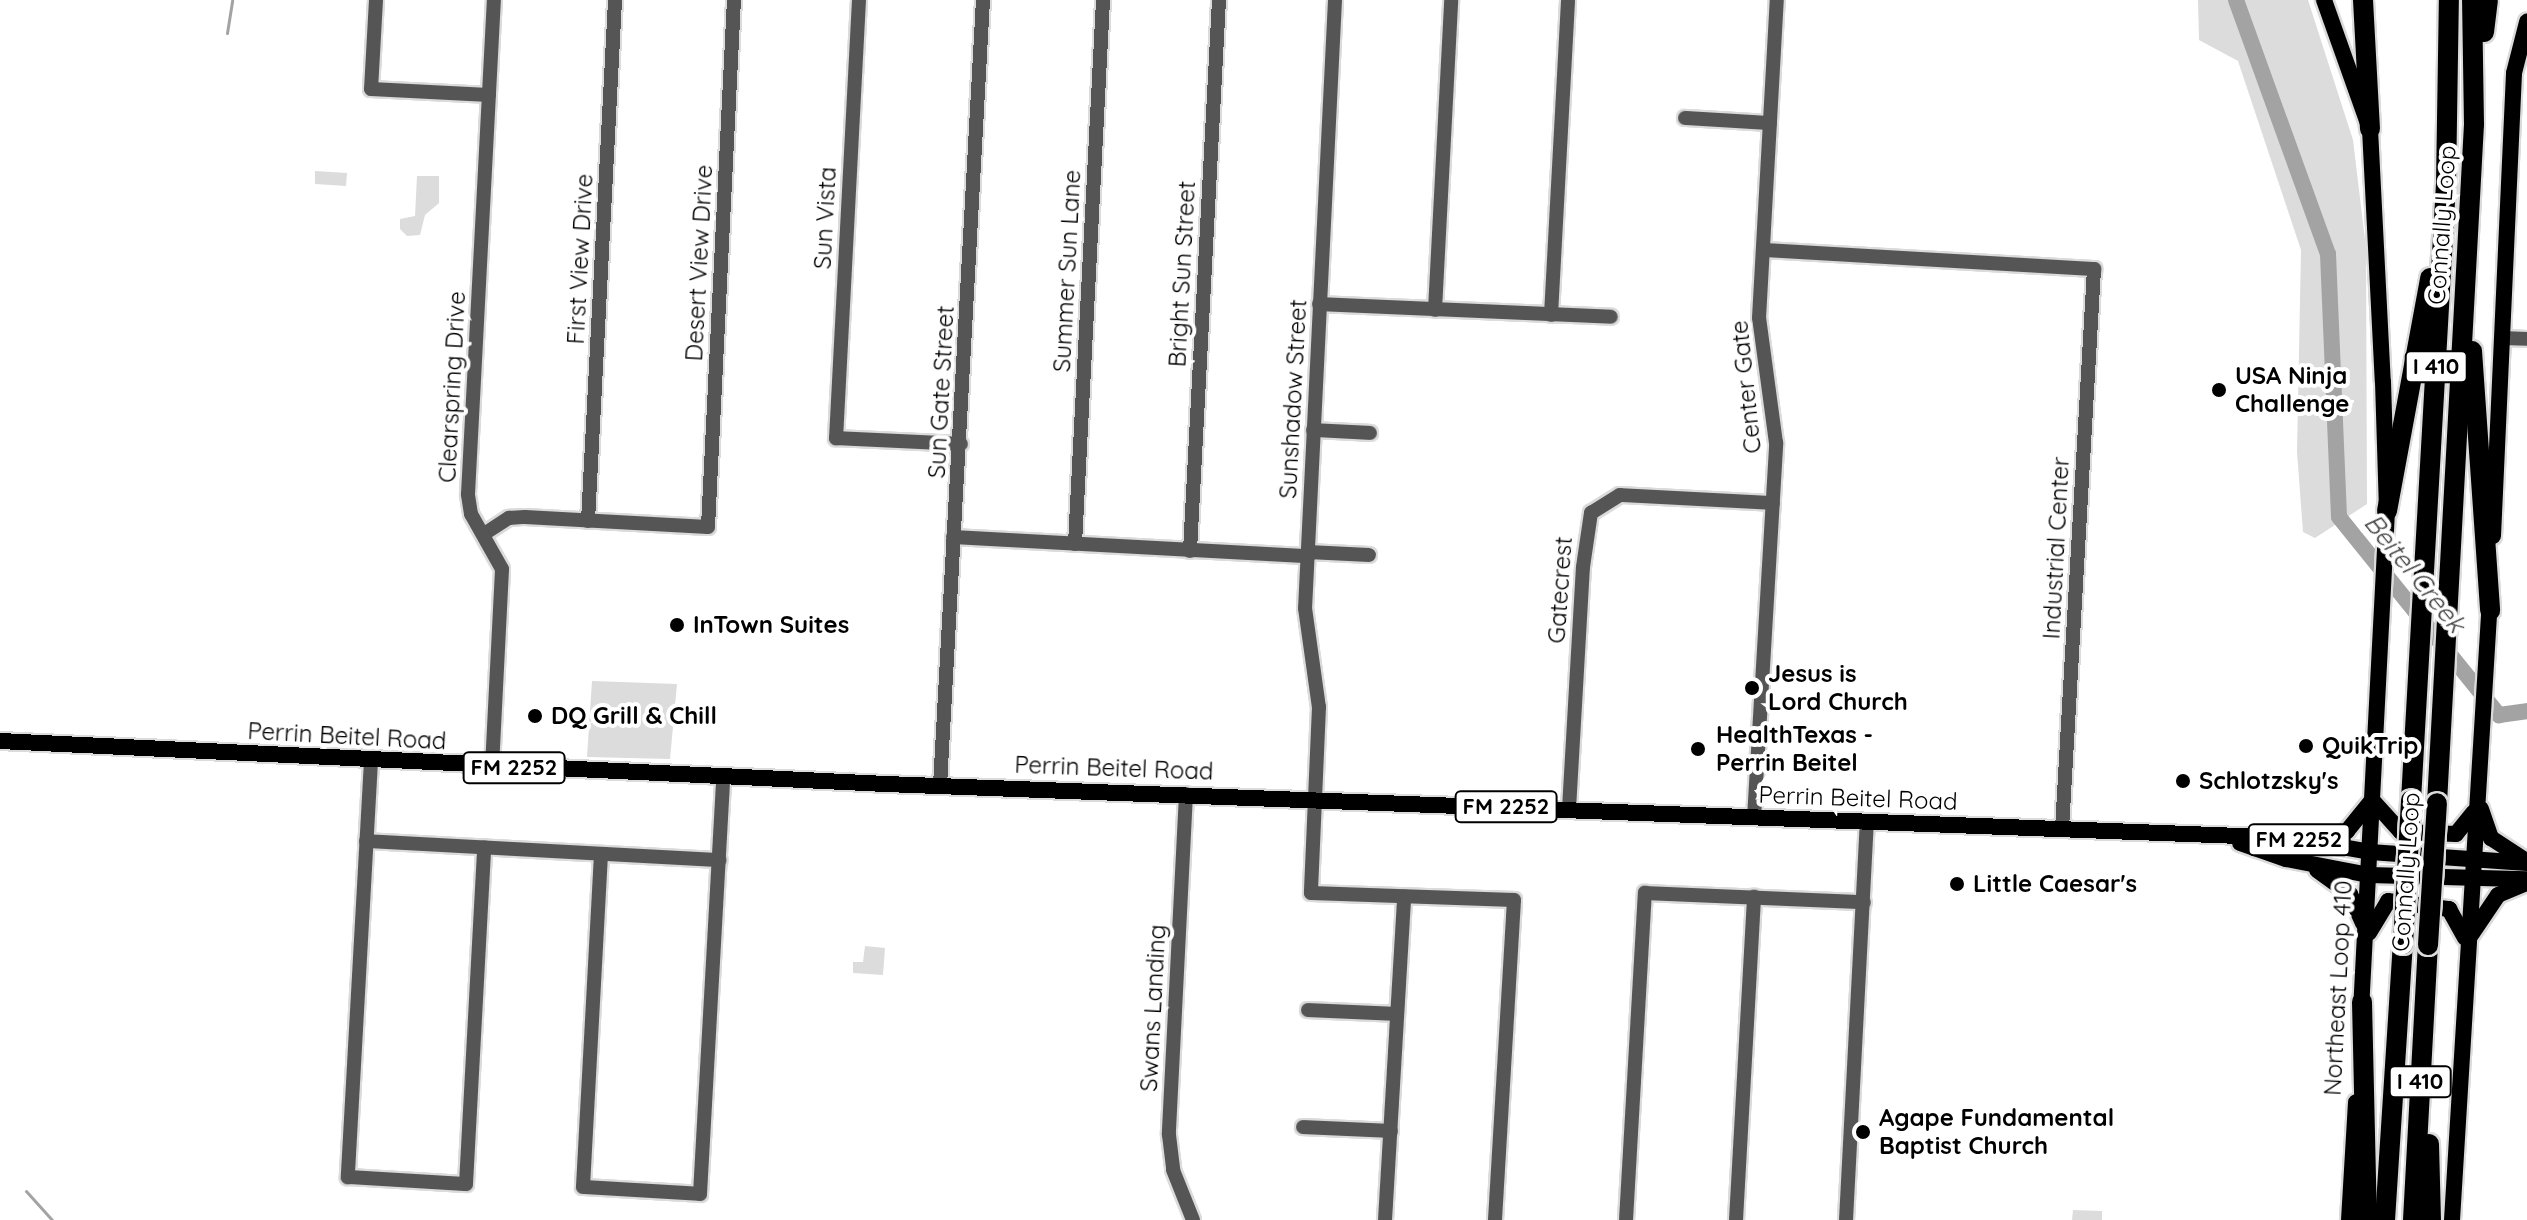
<!DOCTYPE html>
<html>
<head>
<meta charset="utf-8">
<style>
  body { margin:0 }
  #map { position:relative; width:2527px; height:1220px; overflow:hidden; background:#fff; font-family:Quicksand,sans-serif }
  div>[style] { position:absolute }
  .green>* { inset:0; background:#dcdcdc }
  .stream>* { height:3px; margin:-1.5px; padding:0 1.5px; transform-origin:1.5px; border-radius:1.5px; background:#a3a3a3 }
  .river>* { height:16px; margin:-8px; padding:0 8px; transform-origin:8px; border-radius:8px; background:#a3a3a3 }
  .roads { filter:drop-shadow(2px 0 #dbdbdb) drop-shadow(-2px 0 #dbdbdb) drop-shadow(0 2px #dbdbdb) drop-shadow(0 -2px #dbdbdb) }
  .minor>* { height:14px; margin:-7px; padding:0 7px; transform-origin:7px; border-radius:7px; background:#555 }
  .major>* { height:16px; margin:-8px; padding:0 8px; transform-origin:8px; border-radius:8px; background:#000 }
  .highway>* { height:20px; margin:-10px; padding:0 10px; transform-origin:10px; border-radius:10px; background:#000 }
  .bridges { filter:drop-shadow(2px 0 #dbdbdb) drop-shadow(-2px 0 #dbdbdb) drop-shadow(0 2px #dbdbdb) drop-shadow(0 -2px #dbdbdb) }
  .highway-bridge>* { height:20px; margin:-10px; padding:0 10px; transform-origin:10px; border-radius:10px; background:#000 }
  .dots>* { width:22px; height:22px; translate:-50% -50%; box-sizing:border-box; border:4px solid #fff; border-radius:50% }
  span { translate:-50% -50%; white-space:nowrap; text-align:center; line-height:1.15; -webkit-text-stroke:8px #fff; paint-order:stroke }
  .shield-label span { padding:2px 6px; background:#fff; border:2px solid; border-radius:6px; -webkit-text-stroke-width:0 }
  .shield-label { font-size:22px; color:#000; font-weight:700 }
  .street-label { font-size:24px; color:#000 }
  .poi-label { font-size:24px; color:#000; font-weight:700 }
  .left { translate:0 -50%; text-align:left }
  .water-label { font-size:26px; color:#444; font-style:italic }
</style>
</head>
<body>
<div id="map">
  <div class="green">
    <i style="clip-path:polygon(2198px 0,2308px 0,2353px 140px,2366px 248px,2367px 504px,2315px 538px,2303px 532px,2297px 452px,2301px 250px,2238px 61px,2199px 40px)"></i>
    <i style="clip-path:polygon(315px 171px,347px 173px,346px 186px,315px 184px)"></i>
    <i style="clip-path:polygon(417px 176px,439px 176px,439px 203px,425px 215px,420px 235px,407px 236px,400px 229px,400px 219px,415px 216px)"></i>
    <i style="clip-path:polygon(592px 681px,677px 684px,670px 759px,587px 757px)"></i>
    <i style="clip-path:polygon(865px 946px,885px 948px,883px 975px,853px 973px,853px 962px,863px 962px)"></i>
    <i style="clip-path:polygon(2073px 1210px,2102px 1211px,2102px 1220px,2072px 1220px)"></i>
  </div>
  <div class="stream">
    <i style="left:227px;top:33px;width:33px;rotate:-81deg"></i>
    <i style="left:26px;top:1191px;width:39px;rotate:48deg"></i>
  </div>
  <div class="river">
    <i style="left:2236px;top:0;width:270px;rotate:70.1deg"></i>
    <i style="left:2328px;top:254px;width:263px;rotate:87.6deg"></i>
    <i style="left:2339px;top:517px;width:255px;rotate:51.1deg"></i>
    <i style="left:2499px;top:715px;width:28px;rotate:-8deg"></i>
  </div>
  <div class="roads">
    <div class="minor">
      <i style="left:376px;top:0;width:89px;rotate:93.2deg"></i>
      <i style="left:371px;top:89px;width:118px;rotate:2.9deg"></i>
      <i style="left:859px;top:0;width:439px;rotate:93deg"></i>
      <i style="left:836px;top:438px;width:125px;rotate:2.7deg"></i>
      <i style="left:1335px;top:0;width:609px;rotate:92.82deg"></i>
      <i style="left:1305px;top:608px;width:100px;rotate:82deg"></i>
      <i style="left:1319px;top:707px;width:186px;rotate:92.5deg"></i>
      <i style="left:1311px;top:893px;width:203px;rotate:2deg"></i>
      <i style="left:1514px;top:900px;width:321px;rotate:93.4deg"></i>
      <i style="left:1685px;top:118px;width:85px;rotate:3.4deg"></i>
      <i style="left:1763px;top:250px;width:332px;rotate:3.3deg"></i>
      <i style="left:2094px;top:269px;width:561px;rotate:93.27deg"></i>
      <i style="left:1319px;top:304px;width:292px;rotate:2.5deg"></i>
      <i style="left:1435px;top:310px;width:310px;rotate:-87deg"></i>
      <i style="left:1551px;top:315px;width:315px;rotate:-86.9deg"></i>
      <i style="left:2502px;top:338px;width:25px;rotate:2deg"></i>
      <i style="left:1313px;top:430px;width:57px;rotate:3deg"></i>
      <i style="left:588px;top:521px;width:522px;rotate:-87.03deg"></i>
      <i style="left:484px;top:534px;width:30px;rotate:-33deg"></i>
      <i style="left:509px;top:518px;width:16px;rotate:-4deg"></i>
      <i style="left:525px;top:517px;width:183px;rotate:3.1deg"></i>
      <i style="left:708px;top:527px;width:528px;rotate:-87.18deg"></i>
      <i style="left:953px;top:537px;width:356px;rotate:3.1deg"></i>
      <i style="left:1075px;top:544px;width:545px;rotate:-87.05deg"></i>
      <i style="left:1190px;top:551px;width:552px;rotate:-86.99deg"></i>
      <i style="left:1308px;top:552px;width:61px;rotate:2.8deg"></i>
      <i style="left:371px;top:761px;width:417px;rotate:93.2deg"></i>
      <i style="left:348px;top:1177px;width:118px;rotate:3.4deg"></i>
      <i style="left:466px;top:1184px;width:337px;rotate:-86.9deg"></i>
      <i style="left:492px;top:767px;width:198px;rotate:-87.1deg"></i>
      <i style="left:502px;top:569px;width:63px;rotate:-119.4deg"></i>
      <i style="left:471px;top:514px;width:20px;rotate:-99deg"></i>
      <i style="left:468px;top:494px;width:495px;rotate:-87deg"></i>
      <i style="left:940px;top:786px;width:787px;rotate:-86.87deg"></i>
      <i style="left:1186px;top:794px;width:341px;rotate:92.9deg"></i>
      <i style="left:1169px;top:1135px;width:35px;rotate:83deg"></i>
      <i style="left:1173px;top:1170px;width:54px;rotate:68.2deg"></i>
      <i style="left:1569px;top:809px;width:242px;rotate:-86.7deg"></i>
      <i style="left:1583px;top:567px;width:55px;rotate:-81.6deg"></i>
      <i style="left:1591px;top:513px;width:34px;rotate:-32deg"></i>
      <i style="left:1620px;top:495px;width:153px;rotate:3deg"></i>
      <i style="left:1754px;top:818px;width:376px;rotate:-86.6deg"></i>
      <i style="left:1776px;top:443px;width:126px;rotate:-97.7deg"></i>
      <i style="left:1759px;top:318px;width:319px;rotate:-86.8deg"></i>
      <i style="left:366px;top:841px;width:354px;rotate:3.1deg"></i>
      <i style="left:601px;top:854px;width:333px;rotate:93.1deg"></i>
      <i style="left:583px;top:1187px;width:117px;rotate:3.4deg"></i>
      <i style="left:700px;top:1194px;width:418px;rotate:-86.8deg"></i>
      <i style="left:1308px;top:1010px;width:89px;rotate:2.6deg"></i>
      <i style="left:1303px;top:1127px;width:88px;rotate:2.6deg"></i>
      <i style="left:1385px;top:1220px;width:324px;rotate:-86.6deg"></i>
      <i style="left:1626px;top:1220px;width:328px;rotate:-86.7deg"></i>
      <i style="left:1645px;top:893px;width:219px;rotate:2.4deg"></i>
      <i style="left:1736px;top:1220px;width:324px;rotate:-86.8deg"></i>
      <i style="left:1846px;top:1220px;width:398px;rotate:-87deg"></i>
    </div>
    <div class="major">
      <i style="left:2324px;top:0;width:137px;rotate:70.4deg"></i>
      <i style="left:2370px;top:129px;width:253px;rotate:87.1deg"></i>
      <i style="left:2383px;top:382px;width:129px;rotate:88.2deg"></i>
      <i style="left:2387px;top:511px;width:501px;rotate:92.98deg"></i>
      <i style="left:2493px;top:536px;width:463px;rotate:-87.4deg"></i>
      <i style="left:2514px;top:73px;width:53px;rotate:-75.7deg"></i>
      <i style="left:0;top:741px;width:887px;rotate:2.78deg"></i>
      <i style="left:886px;top:784px;width:1406px;rotate:2.2deg"></i>
      <i style="left:2291px;top:838px;width:80px;rotate:10deg"></i>
      <i style="left:2370px;top:852px;width:157px;rotate:4deg"></i>
      <i style="left:2373px;top:801px;width:42px;rotate:47.9deg"></i>
      <i style="left:2401px;top:832px;width:55px;rotate:2.1deg"></i>
      <i style="left:2456px;top:834px;width:28px;rotate:-51deg"></i>
      <i style="left:2481px;top:809px;width:31px;rotate:71deg"></i>
      <i style="left:2491px;top:838px;width:37px;rotate:33deg"></i>
      <i style="left:2319px;top:842px;width:30px;rotate:-21deg"></i>
      <i style="left:2347px;top:831px;width:40px;rotate:-51deg"></i>
      <i style="left:2240px;top:843px;width:49px;rotate:19.2deg"></i>
      <i style="left:2286px;top:859px;width:85px;rotate:10.9deg"></i>
      <i style="left:2369px;top:875px;width:158px;rotate:1.5deg"></i>
      <i style="left:2317px;top:870px;width:41px;rotate:36deg"></i>
      <i style="left:2350px;top:894px;width:32px;rotate:66deg"></i>
      <i style="left:2369px;top:933px;width:37px;rotate:-59deg"></i>
      <i style="left:2388px;top:901px;width:62px;rotate:7.5deg"></i>
      <i style="left:2449px;top:909px;width:33px;rotate:61deg"></i>
      <i style="left:2471px;top:935px;width:48px;rotate:-56deg"></i>
      <i style="left:2498px;top:895px;width:28px;rotate:-23deg"></i>
      <i style="left:2349px;top:1220px;width:118px;rotate:-86.6deg"></i>
      <i style="left:2452px;top:1220px;width:622px;rotate:-86.5deg"></i>
    </div>
    <div class="highway">
      <i style="left:2363px;top:0;width:129px;rotate:86.9deg"></i>
      <i style="left:2484px;top:32px;width:32px;rotate:-83deg"></i>
      <i style="left:2472px;top:351px;width:260px;rotate:86deg"></i>
      <i style="left:2387px;top:511px;width:237px;rotate:-79.5deg"></i>
      <i style="left:2411px;top:800px;width:618px;rotate:-86.75deg"></i>
      <i style="left:2446px;top:183px;width:183px;rotate:-89.1deg"></i>
      <i style="left:2437px;top:803px;width:680px;rotate:-86.88deg"></i>
      <i style="left:2474px;top:124px;width:124px;rotate:-90.9deg"></i>
      <i style="left:2362px;top:1002px;width:218px;rotate:88.7deg"></i>
      <i style="left:2429px;top:1144px;width:76px;rotate:88.5deg"></i>
      <i style="left:2385px;top:1220px;width:277px;rotate:-86.3deg"></i>
      <i style="left:2413px;top:1220px;width:275px;rotate:-86.9deg"></i>
    </div>
  </div>
  <div class="bridges">
    <div class="highway-bridge">
      <i style="left:2403px;top:944px;width:144px;rotate:-86.8deg"></i>
      <i style="left:2428px;top:945px;width:142px;rotate:-86.4deg"></i>
    </div>
  </div>
  <div class="dots">
    <i style="left:2219px;top:390px;background:#000"></i>
    <i style="left:677px;top:625px;background:#000"></i>
    <i style="left:1752px;top:688px;background:#000"></i>
    <i style="left:535px;top:716px;background:#000"></i>
    <i style="left:2306px;top:746px;background:#000"></i>
    <i style="left:1698px;top:749px;background:#000"></i>
    <i style="left:2183px;top:781px;background:#000"></i>
    <i style="left:1957px;top:884px;background:#000"></i>
    <i style="left:1863px;top:1132px;background:#000"></i>
  </div>
  <div class="shield-label">
    <span style="left:2436px;top:367px">I 410</span>
    <span style="left:514px;top:768px">FM 2252</span>
    <span style="left:1506px;top:807px">FM 2252</span>
    <span style="left:2299px;top:840px">FM 2252</span>
    <span style="left:2420px;top:1082px">I 410</span>
  </div>
  <div class="street-label">
    <span style="left:825px;top:218px;rotate:-87deg">Sun Vista</span>
    <span style="left:2442px;top:225px;rotate:-86deg">Connally Loop</span>
    <span style="left:580px;top:259px;rotate:-87deg">First View Drive</span>
    <span style="left:699px;top:263px;rotate:-87deg">Desert View Drive</span>
    <span style="left:1067px;top:271px;rotate:-87deg">Summer Sun Lane</span>
    <span style="left:1182px;top:274px;rotate:-87deg">Bright Sun Street</span>
    <span style="left:452px;top:387px;rotate:-87deg">Clearspring Drive</span>
    <span style="left:1746px;top:387px;rotate:-96deg">Center Gate</span>
    <span style="left:941px;top:392px;rotate:-87deg">Sun Gate Street</span>
    <span style="left:1293px;top:399px;rotate:-87deg">Sunshadow Street</span>
    <span style="left:2056px;top:548px;rotate:-87deg">Industrial Center</span>
    <span style="left:1560px;top:590px;rotate:-86deg">Gatecrest</span>
    <span style="left:347px;top:736px;rotate:3deg">Perrin Beitel Road</span>
    <span style="left:1114px;top:768px;rotate:2deg">Perrin Beitel Road</span>
    <span style="left:1858px;top:798px;rotate:2deg">Perrin Beitel Road</span>
    <span style="left:2406px;top:872px;rotate:-86deg">Connally Loop</span>
    <span style="left:2338px;top:988px;rotate:-87deg">Northeast Loop 410</span>
    <span style="left:1153px;top:1008px;rotate:-87deg">Swans Landing</span>
  </div>
  <div class="poi-label">
    <span class="left" style="left:2235px;top:390px">USA Ninja<br>Challenge</span>
    <span class="left" style="left:693px;top:625px">InTown Suites</span>
    <span class="left" style="left:1768px;top:688px">Jesus is<br>Lord Church</span>
    <span class="left" style="left:551px;top:716px">DQ Grill &amp; Chill</span>
    <span class="left" style="left:1716px;top:749px">HealthTexas -<br>Perrin Beitel</span>
    <span class="left" style="left:2322px;top:746px">QuikTrip</span>
    <span class="left" style="left:2199px;top:781px">Schlotzsky's</span>
    <span class="left" style="left:1973px;top:884px">Little Caesar's</span>
    <span class="left" style="left:1879px;top:1132px">Agape Fundamental<br>Baptist Church</span>
  </div>
  <div class="water-label">
    <span style="left:2415px;top:573px;rotate:51deg">Beitel Creek</span>
  </div>
</div>
</body>
</html>
